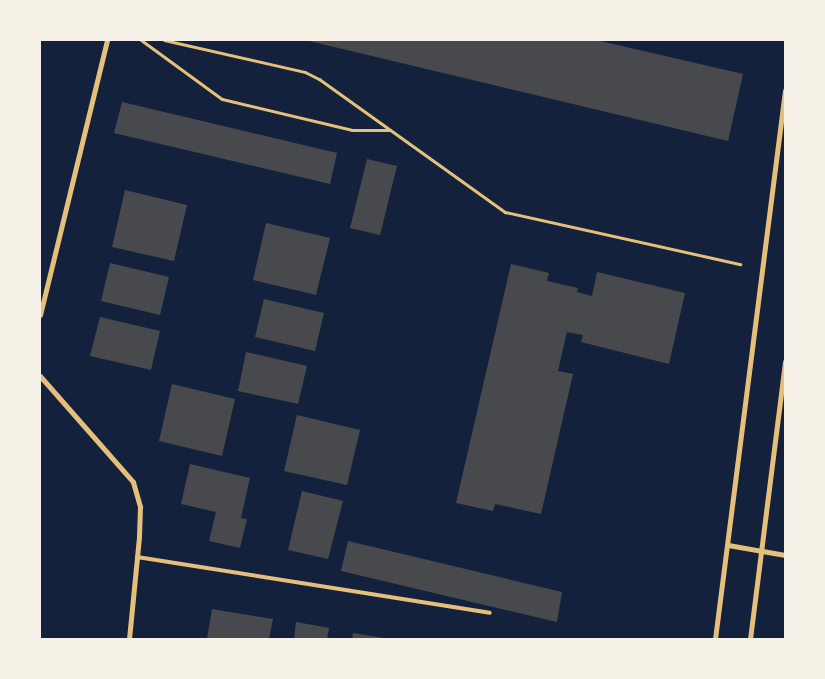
<!DOCTYPE html>
<html>
<head>
<meta charset="utf-8">
<style>
  body { margin:0 }
  #map { position:relative; width:825px; height:679px; overflow:hidden; background:#14213d; font-family:Helvetica,sans-serif }
  div>[style] { position:absolute }
  .building>* { inset:0; background:#48494c }
  .path>* { height:3px; margin:-1.5px; padding:0 1.5px; transform-origin:1.5px; border-radius:1.5px; background:#e5c07b }
  .service>* { height:4px; margin:-2px; padding:0 2px; transform-origin:2px; border-radius:2px; background:#e5c07b }
  .minor>* { height:5px; margin:-2.5px; padding:0 2.5px; transform-origin:2.5px; border-radius:2.5px; background:#e5c07b }
  span { translate:-50% -50%; white-space:nowrap; text-align:center; line-height:1.15; -webkit-text-stroke:4.5px #f6f1e7; paint-order:stroke }
  .frame { position:absolute; inset:0; border:41px solid #f6f1e7; pointer-events:none }
</style>
</head>
<body>
<div id="map">
  <div class="building">
    <i style="clip-path:polygon(305px 40px,596px 40px,743px 74px,728px 141px)"></i>
    <i style="clip-path:polygon(122px 102px,337px 153px,330px 184px,114px 133px)"></i>
    <i style="clip-path:polygon(367px 159px,397px 166px,380px 235px,350px 228px)"></i>
    <i style="clip-path:polygon(125px 190px,187px 205px,174px 261px,112px 247px)"></i>
    <i style="clip-path:polygon(266px 223px,330px 238px,316px 295px,253px 280px)"></i>
    <i style="clip-path:polygon(110px 263px,169px 277px,160px 315px,101px 301px)"></i>
    <i style="clip-path:polygon(511px 264px,549px 273px,547px 281px,578px 288px,577px 292px,592px 296px,597px 272px,685px 293px,669px 364px,581px 342px,583px 335px,567px 332px,558px 371px,573px 374px,541px 514px,495px 504px,493px 511px,456px 503px)"></i>
    <i style="clip-path:polygon(264px 299px,324px 313px,315px 351px,255px 337px)"></i>
    <i style="clip-path:polygon(100px 317px,160px 331px,151px 370px,90px 356px)"></i>
    <i style="clip-path:polygon(246px 352px,307px 366px,298px 404px,238px 391px)"></i>
    <i style="clip-path:polygon(172px 384px,235px 399px,222px 456px,159px 441px)"></i>
    <i style="clip-path:polygon(297px 415px,360px 430px,347px 485px,284px 471px)"></i>
    <i style="clip-path:polygon(190px 464px,250px 478px,241px 518px,247px 519px,240px 548px,209px 541px,216px 512px,181px 504px)"></i>
    <i style="clip-path:polygon(302px 491px,343px 501px,328px 559px,288px 550px)"></i>
    <i style="clip-path:polygon(348px 541px,562px 592px,557px 622px,341px 571px)"></i>
    <i style="clip-path:polygon(212px 609px,273px 619px,269px 639px,207px 639px)"></i>
    <i style="clip-path:polygon(296px 622px,329px 628px,327px 639px,294px 639px)"></i>
    <i style="clip-path:polygon(353px 633px,384px 638px,384px 639px,352px 639px)"></i>
  </div>
  <div class="path">
    <i style="left:141px;top:40px;width:100px;rotate:36.1deg"></i>
    <i style="left:222px;top:99px;width:134px;rotate:13.4deg"></i>
    <i style="left:352px;top:130px;width:38px"></i>
    <i style="left:164px;top:40px;width:145px;rotate:12.8deg"></i>
    <i style="left:305px;top:72px;width:16px;rotate:27deg"></i>
    <i style="left:319px;top:79px;width:229px;rotate:35.6deg"></i>
    <i style="left:505px;top:212px;width:241px;rotate:12.5deg"></i>
  </div>
  <div class="service">
    <i style="left:137px;top:557px;width:357px;rotate:9deg"></i>
  </div>
  <div class="minor">
    <i style="left:40px;top:315px;width:283px;rotate:-76.3deg"></i>
    <i style="left:40px;top:376px;width:141px;rotate:48.7deg"></i>
    <i style="left:133px;top:482px;width:26px;rotate:74deg"></i>
    <i style="left:140px;top:507px;width:30px;rotate:92deg"></i>
    <i style="left:139px;top:537px;width:102px;rotate:95.6deg"></i>
    <i style="left:728px;top:545px;width:58px;rotate:10deg"></i>
    <i style="left:715px;top:639px;width:553px;rotate:-82.73deg"></i>
    <i style="left:750px;top:639px;width:280px;rotate:-82.8deg"></i>
  </div>
  <div class="frame"></div>
</div>
</body>
</html>
